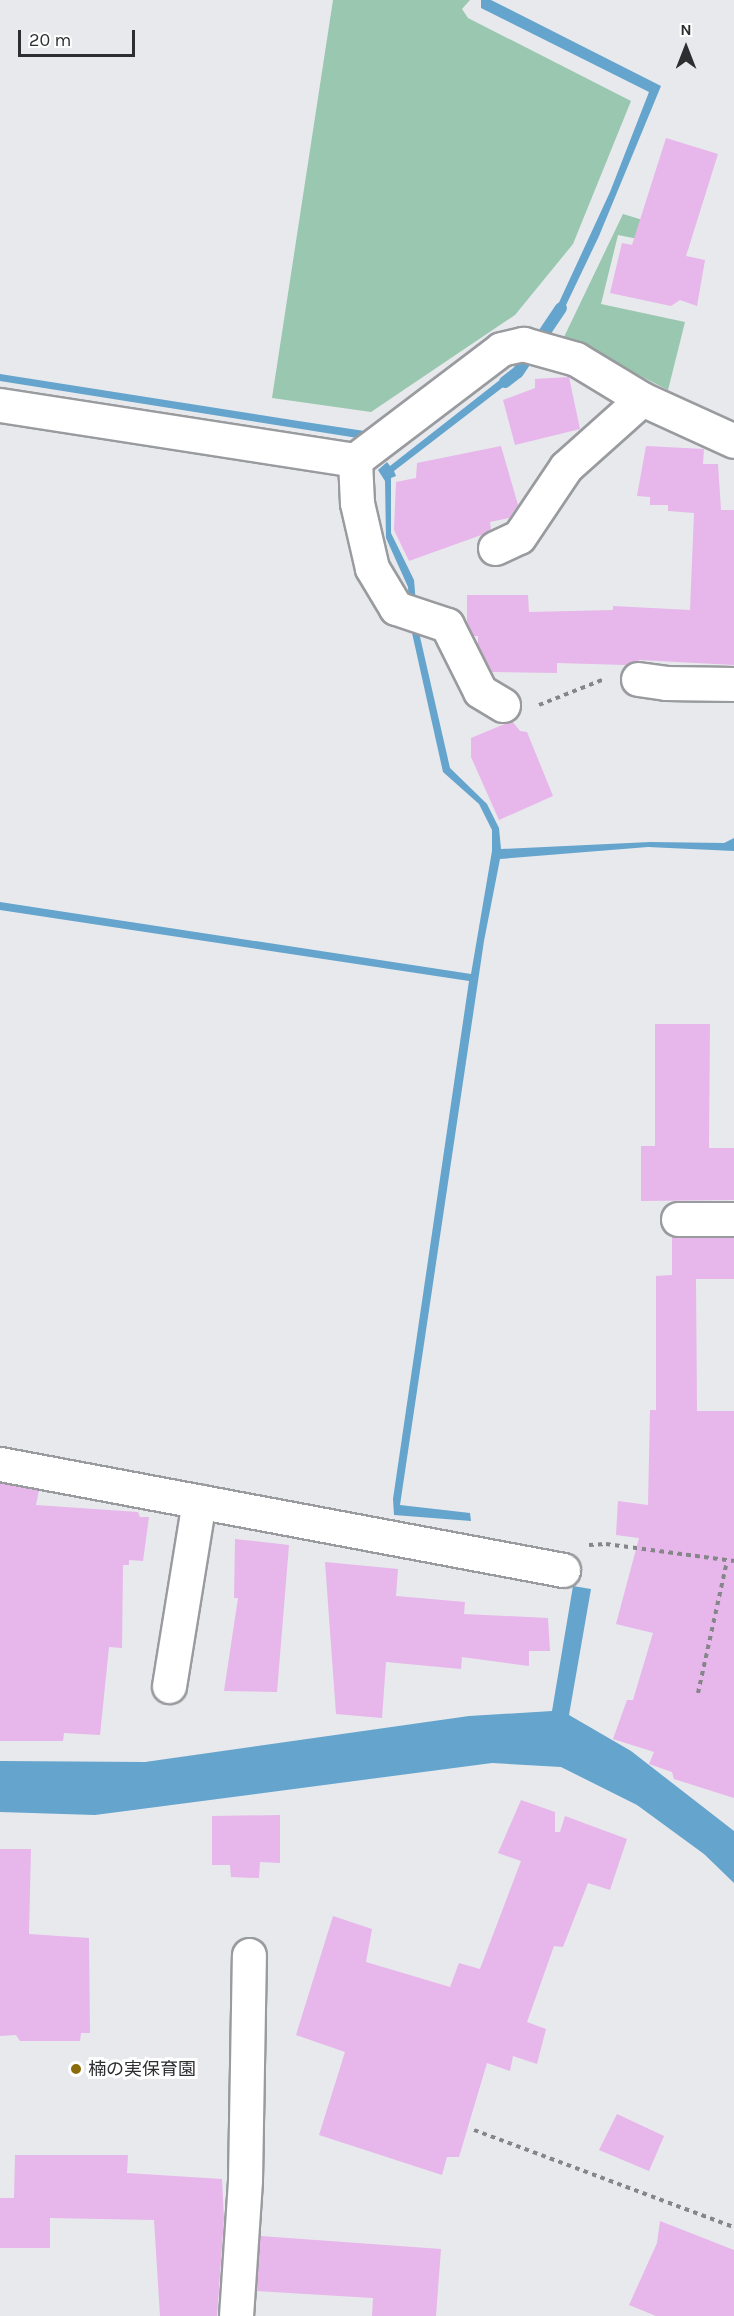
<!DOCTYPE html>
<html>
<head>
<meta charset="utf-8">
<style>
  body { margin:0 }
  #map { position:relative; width:734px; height:2316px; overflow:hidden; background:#e7e9ed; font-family:Karla,"Noto Sans JP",sans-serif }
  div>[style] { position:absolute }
  .green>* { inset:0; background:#9ac7af }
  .water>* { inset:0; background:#64a4cd }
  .stream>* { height:12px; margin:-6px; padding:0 6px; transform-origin:6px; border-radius:6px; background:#64a4cd }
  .building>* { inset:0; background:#e7b6ea }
  .path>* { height:4px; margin-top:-2px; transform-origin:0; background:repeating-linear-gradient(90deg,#848689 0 4.5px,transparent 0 9px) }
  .roads { filter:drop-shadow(2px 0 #999b9f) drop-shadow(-2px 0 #999b9f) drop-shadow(0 2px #999b9f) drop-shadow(0 -2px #999b9f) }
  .street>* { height:33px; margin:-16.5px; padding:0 16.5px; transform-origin:16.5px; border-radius:16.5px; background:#fff }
  .dots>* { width:16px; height:16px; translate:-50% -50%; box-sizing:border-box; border:3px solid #fff; border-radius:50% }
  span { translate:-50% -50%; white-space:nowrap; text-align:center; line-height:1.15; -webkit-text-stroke:6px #fff; paint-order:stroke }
  .poi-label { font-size:18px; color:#2d2e30 }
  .left { translate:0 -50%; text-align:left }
  .north { position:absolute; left:656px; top:18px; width:60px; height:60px; -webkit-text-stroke:4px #fff; paint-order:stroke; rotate:0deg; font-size:16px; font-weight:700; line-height:24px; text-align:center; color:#2d2e30 }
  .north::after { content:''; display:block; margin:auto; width:21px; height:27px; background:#2d2e30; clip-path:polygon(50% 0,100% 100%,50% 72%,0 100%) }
  .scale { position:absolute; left:18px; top:30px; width:117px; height:27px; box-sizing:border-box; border:3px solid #2d2e30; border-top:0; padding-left:8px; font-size:18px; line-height:21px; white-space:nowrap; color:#2d2e30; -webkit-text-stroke:4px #fff; paint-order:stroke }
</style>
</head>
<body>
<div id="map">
  <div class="green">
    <i style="clip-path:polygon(333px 0,470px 0,462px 9px,468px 18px,631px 101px,573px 244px,515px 315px,371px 412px,272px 398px)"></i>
    <i style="clip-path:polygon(623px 214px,692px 235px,688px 249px,618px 235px,601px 304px,685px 322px,668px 390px,564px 337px)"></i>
  </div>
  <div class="water">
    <i style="clip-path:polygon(481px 0,491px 0,661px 86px,599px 236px,557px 324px,550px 322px,610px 192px,649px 92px,481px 8px)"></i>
    <i style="clip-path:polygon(515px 368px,520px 374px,394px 471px,396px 476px,391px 478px,391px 533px,414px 580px,418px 628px,450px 768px,487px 804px,499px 828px,501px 849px,650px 842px,724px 843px,734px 838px,734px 851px,648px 847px,500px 859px,484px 941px,400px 1505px,470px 1513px,471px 1521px,394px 1515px,393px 1499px,469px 981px,0 910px,0 902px,471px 974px,492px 851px,492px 830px,479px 804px,443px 772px,410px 624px,408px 587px,386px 538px,385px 481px,378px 470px,387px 462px,390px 466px)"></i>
    <i style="clip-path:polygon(0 374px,305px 422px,371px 432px,364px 439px,0 381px)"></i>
    <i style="clip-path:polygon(573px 1586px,591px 1589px,569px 1715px,631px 1751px,734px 1831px,734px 1883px,704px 1854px,637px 1805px,561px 1767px,492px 1763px,95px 1815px,0 1812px,0 1761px,145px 1762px,469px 1716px,552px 1711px)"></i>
  </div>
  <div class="stream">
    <i style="left:505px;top:382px;width:16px;rotate:-38deg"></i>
    <i style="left:518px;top:372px;width:77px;rotate:-56.1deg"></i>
  </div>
  <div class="building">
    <i style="clip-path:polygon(666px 138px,718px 154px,686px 256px,705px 260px,697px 306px,680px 300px,671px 306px,610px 293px,622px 243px,632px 245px)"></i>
    <i style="clip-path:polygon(569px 377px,580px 429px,515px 445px,503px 400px,535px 388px,535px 379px)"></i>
    <i style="clip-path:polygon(501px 446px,518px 505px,509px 518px,490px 522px,491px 529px,484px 534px,409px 561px,394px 530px,396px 482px,416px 478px,417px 463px)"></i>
    <i style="clip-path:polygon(646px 446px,704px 449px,703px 464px,718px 464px,721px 510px,734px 510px,734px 665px,640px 660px,626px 665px,557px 663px,557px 673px,492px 672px,478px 645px,478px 636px,473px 636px,467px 623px,467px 595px,528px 595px,529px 612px,613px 610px,613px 606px,690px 610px,694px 513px,668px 511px,668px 505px,650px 505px,650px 497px,637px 496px)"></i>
    <i style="clip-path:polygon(512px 721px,520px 731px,527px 732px,553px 796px,499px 820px,471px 757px,471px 738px)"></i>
    <i style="clip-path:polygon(655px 1024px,710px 1024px,709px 1148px,734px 1148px,734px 1200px,641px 1201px,641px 1146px,655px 1146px)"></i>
    <i style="clip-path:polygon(672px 1236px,734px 1238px,734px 1279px,696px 1279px,697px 1411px,734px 1411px,734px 1798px,674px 1779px,672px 1772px,649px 1764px,654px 1752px,613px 1739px,627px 1700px,633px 1700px,653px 1633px,616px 1624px,639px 1538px,616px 1535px,618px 1501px,648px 1505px,650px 1410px,656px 1410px,656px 1276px,672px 1275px)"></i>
    <i style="clip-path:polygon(0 1483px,39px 1490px,36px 1505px,138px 1512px,140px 1517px,149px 1517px,143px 1561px,129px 1560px,129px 1565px,123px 1565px,122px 1648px,109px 1647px,100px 1735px,64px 1733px,63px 1741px,0 1741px)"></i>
    <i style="clip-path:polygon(235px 1539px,289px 1545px,277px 1692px,224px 1691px,238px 1598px,234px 1598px)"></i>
    <i style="clip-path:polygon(325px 1562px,398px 1569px,396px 1596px,465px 1602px,464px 1614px,548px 1618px,550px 1651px,529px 1651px,529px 1666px,462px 1657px,461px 1669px,386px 1662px,382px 1718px,336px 1714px)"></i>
    <i style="clip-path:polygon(521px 1800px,555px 1812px,555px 1832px,560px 1832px,565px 1816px,627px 1839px,610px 1890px,588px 1883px,563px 1947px,554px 1946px,527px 2022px,546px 2029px,537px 2064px,513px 2056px,510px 2071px,487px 2063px,459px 2157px,447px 2157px,442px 2175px,319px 2135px,345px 2052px,296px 2035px,333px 1916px,372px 1929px,366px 1962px,450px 1987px,459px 1963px,480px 1969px,521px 1861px,498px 1853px)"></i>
    <i style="clip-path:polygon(280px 1815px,280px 1863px,260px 1862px,259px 1878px,231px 1877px,230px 1865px,212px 1865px,212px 1816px)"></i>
    <i style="clip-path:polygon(0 1849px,31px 1849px,29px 1934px,89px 1938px,90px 2033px,81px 2033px,80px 2041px,20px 2041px,16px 2035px,0 2036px)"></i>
    <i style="clip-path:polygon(617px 2114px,664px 2136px,649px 2171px,599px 2150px)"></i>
    <i style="clip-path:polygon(15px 2155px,128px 2155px,127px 2173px,222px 2179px,224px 2219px,217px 2316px,160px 2316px,154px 2220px,50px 2218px,50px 2248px,0 2248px,0 2198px,14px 2198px)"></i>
    <i style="clip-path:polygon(660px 2221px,734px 2250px,734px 2316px,656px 2316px,629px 2305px,657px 2243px)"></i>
    <i style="clip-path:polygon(260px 2236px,441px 2249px,436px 2316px,372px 2316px,373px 2298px,256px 2291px)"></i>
  </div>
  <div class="path">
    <i style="left:539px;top:705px;width:68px;rotate:-21.6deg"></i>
    <i style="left:589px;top:1545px;width:17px;rotate:-3deg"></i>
    <i style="left:606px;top:1544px;width:129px;rotate:7.6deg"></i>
    <i style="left:698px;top:1693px;width:135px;rotate:-77.6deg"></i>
    <i style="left:474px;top:2130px;width:278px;rotate:20.5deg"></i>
  </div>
  <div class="roads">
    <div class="street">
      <i style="left:0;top:405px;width:359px;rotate:8.8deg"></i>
      <i style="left:495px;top:548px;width:26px;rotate:-25deg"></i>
      <i style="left:519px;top:537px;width:84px;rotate:-56.1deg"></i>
      <i style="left:566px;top:467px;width:102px;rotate:-41.8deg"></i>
      <i style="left:638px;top:679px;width:28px;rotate:8deg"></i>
      <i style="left:666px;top:683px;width:68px;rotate:0.8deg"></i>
      <i style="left:503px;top:705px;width:27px;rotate:-149deg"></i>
      <i style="left:480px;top:691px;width:74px;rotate:-116.6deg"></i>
      <i style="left:447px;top:625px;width:54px;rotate:-161.6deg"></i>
      <i style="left:396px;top:608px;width:47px;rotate:-121deg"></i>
      <i style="left:372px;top:568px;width:67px;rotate:-103deg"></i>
      <i style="left:357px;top:503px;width:43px;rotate:-92.7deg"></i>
      <i style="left:355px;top:460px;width:183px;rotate:-37.2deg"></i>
      <i style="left:501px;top:349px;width:23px;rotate:-13deg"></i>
      <i style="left:523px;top:344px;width:55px;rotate:15.8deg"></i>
      <i style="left:576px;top:359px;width:77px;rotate:31.2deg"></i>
      <i style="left:642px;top:399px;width:101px;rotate:24.5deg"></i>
      <i style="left:678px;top:1219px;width:56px"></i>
      <i style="left:0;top:1464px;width:573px;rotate:10.66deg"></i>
      <i style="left:169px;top:1686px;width:187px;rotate:-80.8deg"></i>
      <i style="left:236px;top:2316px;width:136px;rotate:-86.2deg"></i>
      <i style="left:245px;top:2180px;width:225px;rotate:-89deg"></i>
    </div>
  </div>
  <div class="dots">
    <i style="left:76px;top:2069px;background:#8b6a0a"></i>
  </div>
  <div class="poi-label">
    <span class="left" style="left:88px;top:2069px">楠の実保育園</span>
  </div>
  <div class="north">N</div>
  <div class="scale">20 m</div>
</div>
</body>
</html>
